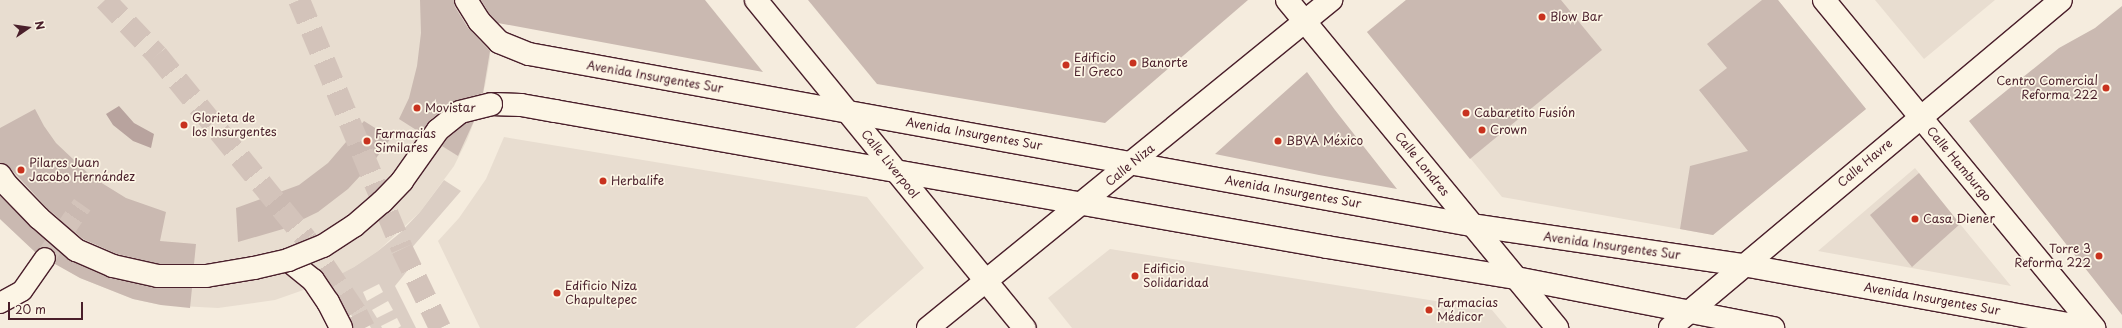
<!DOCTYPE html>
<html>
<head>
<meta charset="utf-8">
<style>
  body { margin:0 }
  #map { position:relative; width:2122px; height:328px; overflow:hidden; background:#f5ecde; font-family:"Playpen Sans",sans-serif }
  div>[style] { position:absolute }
  .built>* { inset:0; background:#e8ddd0 }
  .green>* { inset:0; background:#dbcec4 }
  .water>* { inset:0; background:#b8a39e }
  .building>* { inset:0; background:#cab9b1 }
  .pedestrian-tunnel>* { height:20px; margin-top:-10px; transform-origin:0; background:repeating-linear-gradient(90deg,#d3c3ba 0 20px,transparent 0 30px) }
  .primary-tunnel>* { height:22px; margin-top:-11px; transform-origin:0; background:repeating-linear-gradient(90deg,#d3c3ba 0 22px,transparent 0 33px) }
  .roads { filter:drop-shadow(1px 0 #4a1f2b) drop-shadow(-1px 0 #4a1f2b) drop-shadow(0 1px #4a1f2b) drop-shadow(0 -1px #4a1f2b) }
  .pedestrian>* { height:20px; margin:-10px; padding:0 10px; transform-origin:10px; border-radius:10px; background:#fcf5e5 }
  .minor>* { height:22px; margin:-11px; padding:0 11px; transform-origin:11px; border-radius:11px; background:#fcf5e5 }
  .tertiary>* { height:22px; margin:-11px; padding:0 11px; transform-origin:11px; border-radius:11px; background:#fcf5e5 }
  .secondary>* { height:22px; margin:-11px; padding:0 11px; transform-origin:11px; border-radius:11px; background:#fcf5e5 }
  .bridges { filter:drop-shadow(1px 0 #4a1f2b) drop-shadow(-1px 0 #4a1f2b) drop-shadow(0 1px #4a1f2b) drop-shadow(0 -1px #4a1f2b) }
  .secondary-bridge>* { height:22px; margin:-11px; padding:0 11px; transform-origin:11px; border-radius:11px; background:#fcf5e5 }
  .dots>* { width:11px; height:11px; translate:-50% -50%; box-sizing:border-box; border:2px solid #fcf5e5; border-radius:50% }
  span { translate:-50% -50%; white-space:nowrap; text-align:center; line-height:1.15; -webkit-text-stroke:3.5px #fcf5e5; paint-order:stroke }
  .poi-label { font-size:12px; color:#4a1f2b }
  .left { translate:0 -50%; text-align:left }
  .right { translate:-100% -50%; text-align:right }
  .street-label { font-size:12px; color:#4a1f2b }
  .north { position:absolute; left:8px; top:8px; width:40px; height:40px; -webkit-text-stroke:3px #fcf5e5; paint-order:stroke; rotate:77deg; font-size:11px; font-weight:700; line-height:16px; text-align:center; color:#4a1f2b }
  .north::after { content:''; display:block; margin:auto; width:14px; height:18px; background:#4a1f2b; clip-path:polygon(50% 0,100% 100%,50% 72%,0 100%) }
  .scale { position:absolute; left:8px; top:302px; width:75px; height:18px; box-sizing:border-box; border:2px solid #4a1f2b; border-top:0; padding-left:5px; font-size:12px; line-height:14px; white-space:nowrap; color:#4a1f2b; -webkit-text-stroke:3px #fcf5e5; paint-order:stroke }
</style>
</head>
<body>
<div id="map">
  <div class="built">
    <i style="clip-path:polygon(0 0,491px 0,490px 58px,485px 86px,477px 114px,467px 140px,454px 166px,420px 212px,378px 251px,354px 267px,329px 281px,275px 300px,218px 308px,161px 305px,133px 299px,80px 278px,31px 248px,0 219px)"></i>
    <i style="clip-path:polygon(1406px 0,1778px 0,1866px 109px,1713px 235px,1502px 197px,1367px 32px)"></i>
    <i style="clip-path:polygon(1875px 0,1995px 0,1924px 59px)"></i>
    <i style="clip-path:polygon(504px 137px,867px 197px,924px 268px,855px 328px,480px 328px,438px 241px,459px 218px,486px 179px)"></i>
    <i style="clip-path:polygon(1915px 168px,1960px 224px,2011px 286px,1818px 251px)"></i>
    <i style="clip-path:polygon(1110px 249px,1492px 310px,1507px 328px,1072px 328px,1048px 298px)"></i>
  </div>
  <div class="green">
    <i style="clip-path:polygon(evenodd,444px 180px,461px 191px,403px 258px,408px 270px,395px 286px,416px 328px,398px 328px,401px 326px,397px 318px,381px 326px,382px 328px,371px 328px,364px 314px,354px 319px,339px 298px,324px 283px,354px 267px,378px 251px,400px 233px,420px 212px,444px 180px,379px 284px,383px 292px,367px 301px,363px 292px,379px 284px,444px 180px,388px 301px,393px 310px,377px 318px,372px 310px,388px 301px)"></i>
  </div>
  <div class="water">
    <i style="clip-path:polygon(119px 106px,134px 123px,154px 134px,151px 148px,133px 141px,113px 125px,106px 114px)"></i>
  </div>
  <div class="building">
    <i style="clip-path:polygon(420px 0,454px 0,455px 7px,468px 28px,490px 51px,483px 93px,452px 102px,430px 120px,421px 133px,399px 119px,409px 98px,417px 66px,421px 33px)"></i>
    <i style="clip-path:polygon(481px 0,705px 0,763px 72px,498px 23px,489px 13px)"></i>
    <i style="clip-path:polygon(808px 0,1248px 0,1105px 123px,877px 84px)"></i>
    <i style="clip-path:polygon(1406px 0,1561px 0,1602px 50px,1470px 159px,1367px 32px)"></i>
    <i style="clip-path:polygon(1762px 0,1778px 0,1866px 109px,1713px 235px,1680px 229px,1690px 166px,1748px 151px,1699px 90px,1727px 68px,1707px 44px)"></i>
    <i style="clip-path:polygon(2122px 6px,2122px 315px,1969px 121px,2059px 48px,2095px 28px)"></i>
    <i style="clip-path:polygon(1307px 72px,1335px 110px,1397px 189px,1319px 175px,1215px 154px)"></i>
    <i style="clip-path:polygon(35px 109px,44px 126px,56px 143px,92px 177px,126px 198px,166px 212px,160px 241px,196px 244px,194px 264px,159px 264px,117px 254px,83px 239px,48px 209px,10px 168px,0 163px,0 128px)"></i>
    <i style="clip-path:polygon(364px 121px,391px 138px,374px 161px,348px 189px,318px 212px,283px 229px,238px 242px,236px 208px,299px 185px,328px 163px)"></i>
    <i style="clip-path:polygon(474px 121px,458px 156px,442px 146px,447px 139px,466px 123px)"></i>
    <i style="clip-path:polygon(1919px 173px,1960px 224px,1912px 267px,1870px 215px)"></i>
    <i style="clip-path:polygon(0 196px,31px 227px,71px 261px,110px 278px,155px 288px,192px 288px,190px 308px,161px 305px,133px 299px,80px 278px,55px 264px,56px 253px,52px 249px,46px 247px,35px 252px,0 219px)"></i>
  </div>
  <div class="pedestrian-tunnel">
    <i style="left:45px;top:258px;width:65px;rotate:-55.1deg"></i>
  </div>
  <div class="primary-tunnel">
    <i style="left:105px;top:0;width:76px;rotate:46.6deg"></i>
    <i style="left:157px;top:55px;width:237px;rotate:51deg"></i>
    <i style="left:306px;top:239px;width:91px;rotate:55.8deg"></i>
    <i style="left:357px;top:314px;width:16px;rotate:63deg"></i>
    <i style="left:299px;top:0;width:269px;rotate:67.5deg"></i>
    <i style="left:402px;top:249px;width:88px;rotate:64.3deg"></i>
  </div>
  <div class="roads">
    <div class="pedestrian">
      <i style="left:0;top:303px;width:25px;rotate:-29deg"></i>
      <i style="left:22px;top:291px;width:40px;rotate:-55.1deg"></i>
    </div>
    <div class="minor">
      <i style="left:756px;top:0;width:424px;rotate:50.7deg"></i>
      <i style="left:1287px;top:0;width:425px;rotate:50.5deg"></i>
      <i style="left:1824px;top:0;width:425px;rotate:50.5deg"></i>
      <i style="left:1670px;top:328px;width:510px;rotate:-39.99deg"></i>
    </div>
    <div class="tertiary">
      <i style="left:928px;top:328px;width:520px;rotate:-39.14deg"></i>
    </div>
    <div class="secondary">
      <i style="left:466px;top:0;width:25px;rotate:58deg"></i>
      <i style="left:479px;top:21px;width:29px;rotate:46deg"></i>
      <i style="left:499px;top:42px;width:32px;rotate:22deg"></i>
      <i style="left:529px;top:54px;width:957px;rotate:10.29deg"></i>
      <i style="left:1471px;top:225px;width:275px;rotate:8.4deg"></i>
      <i style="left:1743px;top:265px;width:353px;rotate:10.3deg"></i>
      <i style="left:491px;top:104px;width:30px;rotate:2deg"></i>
      <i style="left:521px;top:105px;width:35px;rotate:10deg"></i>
      <i style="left:555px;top:111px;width:784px;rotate:9.99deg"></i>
      <i style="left:1327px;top:247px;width:192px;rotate:9.3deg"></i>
      <i style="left:1516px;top:278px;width:262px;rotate:11deg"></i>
      <i style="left:288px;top:260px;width:32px;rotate:39deg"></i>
      <i style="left:313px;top:280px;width:27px;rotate:56deg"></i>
      <i style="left:328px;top:302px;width:29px;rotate:63deg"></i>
    </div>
  </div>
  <div class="bridges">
    <div class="secondary-bridge">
      <i style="left:0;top:175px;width:11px;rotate:56deg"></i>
      <i style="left:6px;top:184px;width:47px;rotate:45.9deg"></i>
      <i style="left:39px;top:218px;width:49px;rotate:40.9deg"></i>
      <i style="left:76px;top:250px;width:40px;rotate:23.4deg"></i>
      <i style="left:113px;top:266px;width:46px;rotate:12.5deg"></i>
      <i style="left:158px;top:276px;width:48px"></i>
      <i style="left:206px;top:276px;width:49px;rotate:-9.5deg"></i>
      <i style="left:254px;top:268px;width:35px;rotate:-13deg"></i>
      <i style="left:288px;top:260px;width:38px;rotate:-22deg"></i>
      <i style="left:323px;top:246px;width:37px;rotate:-33deg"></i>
      <i style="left:354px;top:226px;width:37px;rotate:-41deg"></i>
      <i style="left:382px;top:202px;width:29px;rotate:-46deg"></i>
      <i style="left:402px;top:181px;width:62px;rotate:-54.8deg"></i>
      <i style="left:438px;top:130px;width:28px;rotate:-39deg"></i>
      <i style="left:460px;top:112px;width:32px;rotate:-14deg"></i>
    </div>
  </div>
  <div class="dots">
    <i style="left:1542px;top:17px;background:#c8321e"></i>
    <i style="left:1133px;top:63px;background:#c8321e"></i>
    <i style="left:1066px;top:65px;background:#c8321e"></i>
    <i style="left:2106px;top:88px;background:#c8321e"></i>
    <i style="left:417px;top:108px;background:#c8321e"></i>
    <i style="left:1466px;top:113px;background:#c8321e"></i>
    <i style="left:184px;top:125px;background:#c8321e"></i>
    <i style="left:1482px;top:130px;background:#c8321e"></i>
    <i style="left:367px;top:141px;background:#c8321e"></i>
    <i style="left:1278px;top:141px;background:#c8321e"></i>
    <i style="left:21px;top:170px;background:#c8321e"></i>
    <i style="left:603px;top:181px;background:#c8321e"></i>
    <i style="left:1915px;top:219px;background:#c8321e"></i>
    <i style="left:2099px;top:256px;background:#c8321e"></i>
    <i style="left:1135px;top:276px;background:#c8321e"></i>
    <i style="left:557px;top:293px;background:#c8321e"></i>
    <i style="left:1429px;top:310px;background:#c8321e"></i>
  </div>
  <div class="poi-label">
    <span class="left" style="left:1550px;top:17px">Blow Bar</span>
    <span class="left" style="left:1074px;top:65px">Edificio<br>El Greco</span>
    <span class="left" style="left:1141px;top:63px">Banorte</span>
    <span class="right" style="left:2098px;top:88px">Centro Comercial<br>Reforma 222</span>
    <span class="left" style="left:425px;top:108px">Movistar</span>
    <span class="left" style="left:1474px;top:113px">Cabaretito Fusión</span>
    <span class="left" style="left:192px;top:125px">Glorieta de<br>los Insurgentes</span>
    <span class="left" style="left:1490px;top:130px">Crown</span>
    <span class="left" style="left:375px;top:141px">Farmacias<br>Similares</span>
    <span class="left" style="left:1286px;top:141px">BBVA México</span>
    <span class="left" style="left:29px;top:170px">Pilares Juan<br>Jacobo Hernández</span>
    <span class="left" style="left:611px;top:181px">Herbalife</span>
    <span class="left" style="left:1923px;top:219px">Casa Diener</span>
    <span class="right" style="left:2091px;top:256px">Torre 3<br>Reforma 222</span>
    <span class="left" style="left:1143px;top:276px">Edificio<br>Solidaridad</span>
    <span class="left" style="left:565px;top:293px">Edificio Niza<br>Chapultepec</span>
    <span class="left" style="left:1437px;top:310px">Farmacias<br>Médicor</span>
  </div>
  <div class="street-label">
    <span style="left:655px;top:77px;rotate:10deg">Avenida Insurgentes Sur</span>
    <span style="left:974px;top:134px;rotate:10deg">Avenida Insurgentes Sur</span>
    <span style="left:1865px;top:163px;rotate:-40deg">Calle Havre</span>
    <span style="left:890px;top:164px;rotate:51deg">Calle Liverpool</span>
    <span style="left:1422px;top:164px;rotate:51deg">Calle Londres</span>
    <span style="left:1959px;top:164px;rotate:50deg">Calle Hamburgo</span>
    <span style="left:1130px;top:165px;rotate:-39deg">Calle Niza</span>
    <span style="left:1293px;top:192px;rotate:10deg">Avenida Insurgentes Sur</span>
    <span style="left:1612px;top:246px;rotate:8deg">Avenida Insurgentes Sur</span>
    <span style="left:1932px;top:299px;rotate:10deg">Avenida Insurgentes Sur</span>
  </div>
  <div class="north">N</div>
  <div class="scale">20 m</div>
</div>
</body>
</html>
